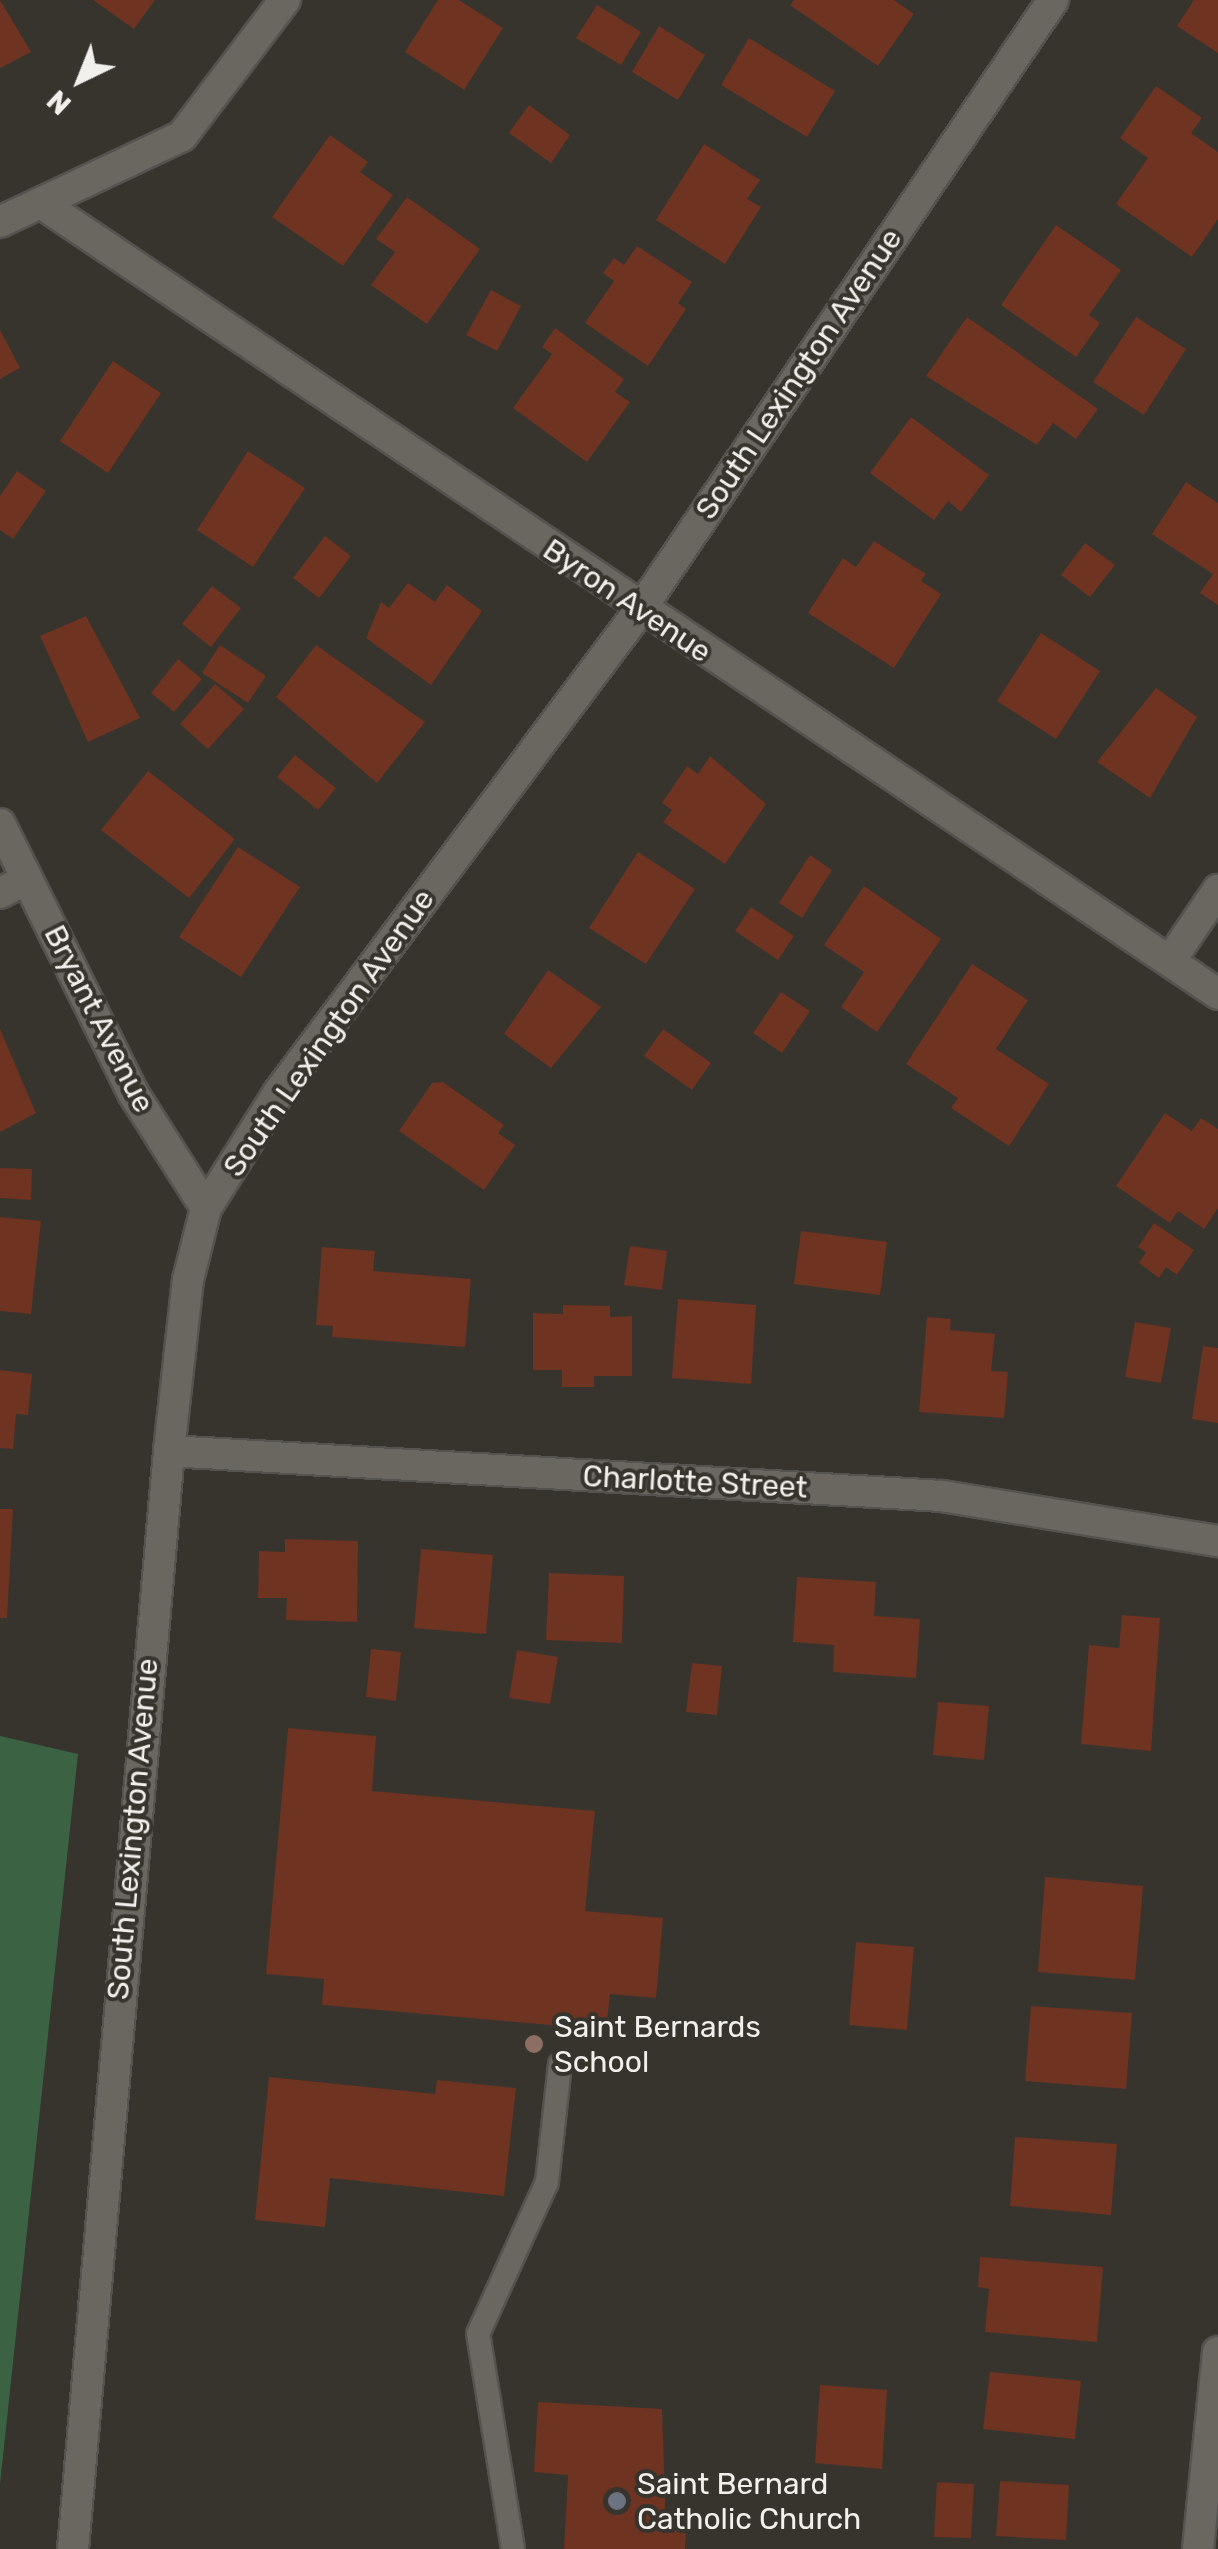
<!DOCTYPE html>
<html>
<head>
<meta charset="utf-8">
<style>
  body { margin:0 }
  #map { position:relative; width:1218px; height:2549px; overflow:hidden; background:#37342e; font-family:Rubik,sans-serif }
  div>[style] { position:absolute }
  .green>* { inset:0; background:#3c6244 }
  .building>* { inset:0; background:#6e3321 }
  .roads { filter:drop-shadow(2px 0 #55534f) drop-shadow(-2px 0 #55534f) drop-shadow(0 2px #55534f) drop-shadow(0 -2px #55534f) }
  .lane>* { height:22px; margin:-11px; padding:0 11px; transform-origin:11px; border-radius:11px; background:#6a6761 }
  .street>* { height:30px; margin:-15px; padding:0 15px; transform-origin:15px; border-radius:15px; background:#6a6761 }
  .secondary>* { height:30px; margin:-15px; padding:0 15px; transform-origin:15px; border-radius:15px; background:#6a6761 }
  .dots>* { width:28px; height:28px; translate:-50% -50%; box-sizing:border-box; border:5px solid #37342e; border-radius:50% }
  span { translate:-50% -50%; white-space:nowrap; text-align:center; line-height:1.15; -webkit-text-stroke:8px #37342e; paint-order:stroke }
  .street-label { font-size:30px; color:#f2f0ed }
  .poi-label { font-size:30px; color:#f2f0ed }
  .left { translate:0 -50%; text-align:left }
  .north { position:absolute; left:30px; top:30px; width:100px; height:100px; -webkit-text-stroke:8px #37342e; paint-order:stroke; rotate:223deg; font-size:28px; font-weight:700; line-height:40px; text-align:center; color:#f2f0ed }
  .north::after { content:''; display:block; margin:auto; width:35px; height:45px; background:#f2f0ed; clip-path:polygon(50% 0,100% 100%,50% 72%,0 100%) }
</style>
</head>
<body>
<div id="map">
  <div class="green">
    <i style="clip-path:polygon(0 1736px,78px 1754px,0 2484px)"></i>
  </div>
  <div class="building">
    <i style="clip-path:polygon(0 0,31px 52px,0 68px)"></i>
    <i style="clip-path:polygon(93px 0,155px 0,134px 29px)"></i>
    <i style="clip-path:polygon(438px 0,459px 0,503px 28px,464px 90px,405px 52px)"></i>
    <i style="clip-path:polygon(794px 0,894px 0,914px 14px,878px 66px,790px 5px)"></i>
    <i style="clip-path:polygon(1194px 0,1218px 0,1218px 53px,1177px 26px)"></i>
    <i style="clip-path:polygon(597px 5px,641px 32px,621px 65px,576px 38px)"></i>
    <i style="clip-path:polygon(659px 26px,705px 55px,678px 100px,632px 72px)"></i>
    <i style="clip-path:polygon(749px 38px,835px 91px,807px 137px,721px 85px)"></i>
    <i style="clip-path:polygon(1156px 86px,1202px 118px,1191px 133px,1218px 152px,1218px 219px,1192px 257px,1116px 204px,1148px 158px,1120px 138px)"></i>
    <i style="clip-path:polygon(529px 105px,570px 135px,551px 163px,509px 133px)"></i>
    <i style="clip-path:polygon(330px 135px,368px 162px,360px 172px,393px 195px,343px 266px,272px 217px)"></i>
    <i style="clip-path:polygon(704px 144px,760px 180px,747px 199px,761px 207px,725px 264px,656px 220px)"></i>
    <i style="clip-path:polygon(407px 197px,480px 249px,427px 324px,371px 285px,395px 252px,376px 239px)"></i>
    <i style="clip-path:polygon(1056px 225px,1121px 270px,1089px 315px,1100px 323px,1076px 357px,1001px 305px)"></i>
    <i style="clip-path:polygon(637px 246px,692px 282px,678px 303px,686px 309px,648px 366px,585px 323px,614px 281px,603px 273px,614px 258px,624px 265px)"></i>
    <i style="clip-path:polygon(491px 290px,521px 306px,497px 351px,466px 335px)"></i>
    <i style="clip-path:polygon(967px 317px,1098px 409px,1076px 439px,1053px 423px,1037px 445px,926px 376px)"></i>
    <i style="clip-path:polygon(1136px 317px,1186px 349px,1144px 415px,1093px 382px)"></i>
    <i style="clip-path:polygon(555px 328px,624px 379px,615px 392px,630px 402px,587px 462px,513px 408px,552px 354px,542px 347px)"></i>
    <i style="clip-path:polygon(0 330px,20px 368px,0 379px)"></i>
    <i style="clip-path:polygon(113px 361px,161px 393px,108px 473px,60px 441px)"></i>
    <i style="clip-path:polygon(911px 417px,989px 475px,961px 512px,948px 501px,934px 520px,870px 473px)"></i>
    <i style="clip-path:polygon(248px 451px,305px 488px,253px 567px,197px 530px)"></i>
    <i style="clip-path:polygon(17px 471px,46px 491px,13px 539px,0 530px,0 496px)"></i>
    <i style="clip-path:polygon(1186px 482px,1218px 503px,1218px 605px,1200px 593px,1213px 574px,1152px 534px)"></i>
    <i style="clip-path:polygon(325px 536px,351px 556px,319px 598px,293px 578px)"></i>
    <i style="clip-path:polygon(874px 541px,926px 574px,921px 581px,941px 594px,894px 668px,808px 613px,843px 558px,856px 567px)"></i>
    <i style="clip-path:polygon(1085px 543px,1115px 565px,1090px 597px,1061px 575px)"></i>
    <i style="clip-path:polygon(408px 583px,435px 602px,447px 585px,482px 611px,431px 685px,366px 638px,381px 602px,389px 608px)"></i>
    <i style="clip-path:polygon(212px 586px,241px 608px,211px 647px,182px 624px)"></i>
    <i style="clip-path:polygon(86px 616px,140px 718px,88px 742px,40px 636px)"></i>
    <i style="clip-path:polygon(1041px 633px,1100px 671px,1056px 739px,997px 701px)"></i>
    <i style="clip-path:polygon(220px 645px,266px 676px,248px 703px,202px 673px)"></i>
    <i style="clip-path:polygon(316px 645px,425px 722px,377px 783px,276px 697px)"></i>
    <i style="clip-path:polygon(178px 659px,202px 679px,174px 712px,151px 693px)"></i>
    <i style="clip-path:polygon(215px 684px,244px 709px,208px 749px,180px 724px)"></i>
    <i style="clip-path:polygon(1156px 688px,1197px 717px,1150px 798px,1097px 762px)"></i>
    <i style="clip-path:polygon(295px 755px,336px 788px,318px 810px,277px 777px)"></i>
    <i style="clip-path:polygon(710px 756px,766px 804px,725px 864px,663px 822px,672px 810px,662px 803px,687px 766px,698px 774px)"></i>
    <i style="clip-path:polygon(148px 771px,235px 839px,189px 898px,101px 830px)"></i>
    <i style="clip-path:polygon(238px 847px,300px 887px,241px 977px,179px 937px)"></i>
    <i style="clip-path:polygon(638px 852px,695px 889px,646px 964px,589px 928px)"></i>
    <i style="clip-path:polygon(810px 855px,832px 870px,802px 918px,779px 903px)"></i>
    <i style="clip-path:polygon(864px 886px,941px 939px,877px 1032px,841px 1007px,864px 972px,824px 945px)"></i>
    <i style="clip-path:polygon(751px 907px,794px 936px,778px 960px,735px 931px)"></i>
    <i style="clip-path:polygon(972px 964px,1028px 1000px,996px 1049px,1049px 1084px,1009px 1146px,951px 1108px,958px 1098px,906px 1064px)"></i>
    <i style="clip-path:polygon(548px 970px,601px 1007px,551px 1068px,504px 1034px)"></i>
    <i style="clip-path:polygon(781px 992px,810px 1011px,782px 1053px,753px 1033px)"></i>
    <i style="clip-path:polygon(0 1029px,36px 1113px,0 1132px)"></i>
    <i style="clip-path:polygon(663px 1029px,711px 1063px,692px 1090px,644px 1056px)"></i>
    <i style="clip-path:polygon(443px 1082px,504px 1125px,498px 1133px,515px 1145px,484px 1190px,399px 1131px,432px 1083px)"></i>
    <i style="clip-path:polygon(1165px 1113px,1192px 1131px,1201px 1118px,1218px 1129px,1218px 1208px,1204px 1229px,1178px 1211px,1170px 1223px,1116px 1186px)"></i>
    <i style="clip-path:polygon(0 1168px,32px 1169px,31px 1200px,0 1198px)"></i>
    <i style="clip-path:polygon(0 1217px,41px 1221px,31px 1314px,0 1311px)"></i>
    <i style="clip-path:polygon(1154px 1223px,1194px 1250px,1177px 1275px,1166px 1267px,1159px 1278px,1139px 1263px,1146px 1252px,1138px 1247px)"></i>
    <i style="clip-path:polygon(801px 1231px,887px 1242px,880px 1295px,794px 1284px)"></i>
    <i style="clip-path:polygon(630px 1246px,667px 1251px,662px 1290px,624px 1285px)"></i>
    <i style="clip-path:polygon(322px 1247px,375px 1251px,373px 1271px,471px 1279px,465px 1347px,332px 1337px,333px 1326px,316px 1325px)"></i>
    <i style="clip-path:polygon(678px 1299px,756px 1305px,751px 1384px,672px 1378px)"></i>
    <i style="clip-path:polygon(563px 1305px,610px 1306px,610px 1317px,632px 1316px,632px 1376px,594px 1376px,594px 1387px,562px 1387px,562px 1370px,533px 1370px,533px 1313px,563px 1314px)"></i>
    <i style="clip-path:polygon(927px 1317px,951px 1319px,950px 1330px,995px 1334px,991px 1371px,1008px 1372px,1004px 1418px,919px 1412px)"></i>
    <i style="clip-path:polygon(1135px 1322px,1171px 1328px,1161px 1383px,1125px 1377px)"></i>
    <i style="clip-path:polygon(1203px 1346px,1218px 1348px,1218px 1423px,1192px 1419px)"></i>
    <i style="clip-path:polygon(0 1370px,32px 1374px,28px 1415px,16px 1414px,13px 1449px,0 1448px)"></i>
    <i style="clip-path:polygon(0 1509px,13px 1509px,7px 1618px,0 1618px)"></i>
    <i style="clip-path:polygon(285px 1539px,358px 1541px,357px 1622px,286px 1620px,287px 1598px,258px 1598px,259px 1551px,285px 1552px)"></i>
    <i style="clip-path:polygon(421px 1549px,493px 1555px,486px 1634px,414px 1628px)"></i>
    <i style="clip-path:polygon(549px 1573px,624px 1576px,622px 1643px,546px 1640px)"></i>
    <i style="clip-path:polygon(797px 1577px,876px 1582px,874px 1616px,920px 1619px,916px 1678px,833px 1672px,834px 1645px,793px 1642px)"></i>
    <i style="clip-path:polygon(1122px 1615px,1160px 1618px,1151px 1751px,1081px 1744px,1089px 1645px,1119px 1648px)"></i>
    <i style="clip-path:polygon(371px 1649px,401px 1652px,396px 1701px,366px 1697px)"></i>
    <i style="clip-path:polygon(517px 1650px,558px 1657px,550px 1704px,509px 1698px)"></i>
    <i style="clip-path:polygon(692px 1663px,722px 1666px,717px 1715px,686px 1712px)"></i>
    <i style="clip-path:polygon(938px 1702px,989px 1706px,984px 1760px,933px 1755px)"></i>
    <i style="clip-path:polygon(288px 1728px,376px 1736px,372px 1791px,595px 1811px,585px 1911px,663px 1918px,656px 1998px,610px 1994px,606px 2030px,322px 2005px,324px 1979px,266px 1974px)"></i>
    <i style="clip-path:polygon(1045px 1877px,1143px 1886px,1135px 1980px,1038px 1972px)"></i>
    <i style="clip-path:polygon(856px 1942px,914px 1947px,907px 2030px,849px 2025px)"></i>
    <i style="clip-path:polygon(1031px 2006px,1132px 2013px,1126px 2089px,1025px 2081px)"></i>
    <i style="clip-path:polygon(269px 2077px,435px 2094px,437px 2080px,516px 2088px,504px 2196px,330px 2178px,325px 2227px,255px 2220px)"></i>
    <i style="clip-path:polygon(1015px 2137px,1117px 2144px,1111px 2215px,1010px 2206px)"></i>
    <i style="clip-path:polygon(980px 2257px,1103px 2267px,1097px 2342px,985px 2332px,989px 2289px,978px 2287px)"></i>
    <i style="clip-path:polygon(990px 2372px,1081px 2381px,1075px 2439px,983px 2429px)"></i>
    <i style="clip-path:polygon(820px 2385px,887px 2390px,882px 2469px,815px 2463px)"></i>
    <i style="clip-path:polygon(538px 2402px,662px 2409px,666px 2528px,686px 2530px,685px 2549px,564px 2549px,568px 2475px,534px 2472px)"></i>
    <i style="clip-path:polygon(1000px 2481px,1069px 2485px,1066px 2540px,996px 2536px)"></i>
    <i style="clip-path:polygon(937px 2482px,974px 2484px,971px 2538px,934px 2537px)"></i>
  </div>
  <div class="roads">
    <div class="lane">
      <i style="left:513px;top:2549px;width:218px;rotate:-99.2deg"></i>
      <i style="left:478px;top:2334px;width:167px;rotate:-65.6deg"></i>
      <i style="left:547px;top:2182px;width:118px;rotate:-83.7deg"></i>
    </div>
    <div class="street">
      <i style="left:41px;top:203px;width:1418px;rotate:33.9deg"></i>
      <i style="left:0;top:222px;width:201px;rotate:-25.3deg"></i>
      <i style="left:182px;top:136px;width:171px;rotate:-52.9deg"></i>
      <i style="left:0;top:893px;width:30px;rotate:-27deg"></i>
      <i style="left:1170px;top:961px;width:86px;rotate:-55.9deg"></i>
      <i style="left:169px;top:1451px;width:774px;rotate:3.33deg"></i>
      <i style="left:942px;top:1496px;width:280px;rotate:9.3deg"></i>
      <i style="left:73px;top:2549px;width:1102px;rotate:-85deg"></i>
      <i style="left:169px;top:1451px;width:172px;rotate:-83.7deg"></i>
      <i style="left:188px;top:1280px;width:74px;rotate:-76deg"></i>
      <i style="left:206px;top:1208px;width:137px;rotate:-57.8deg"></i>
      <i style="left:279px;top:1092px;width:602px;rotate:-53.17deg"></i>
      <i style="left:640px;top:610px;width:737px;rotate:-55.9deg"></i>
      <i style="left:1198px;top:2549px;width:198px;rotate:-84.2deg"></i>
    </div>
    <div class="secondary">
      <i style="left:0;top:824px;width:300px;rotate:63.7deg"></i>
      <i style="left:133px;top:1093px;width:136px;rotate:57.6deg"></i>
    </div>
  </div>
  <div class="dots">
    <i style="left:534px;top:2044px;background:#8d6e63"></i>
    <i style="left:617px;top:2501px;background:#6b7280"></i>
  </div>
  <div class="street-label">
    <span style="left:799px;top:374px;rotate:-56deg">South Lexington Avenue</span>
    <span style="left:627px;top:601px;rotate:34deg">Byron Avenue</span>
    <span style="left:99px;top:1019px;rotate:63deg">Bryant Avenue</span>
    <span style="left:329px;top:1033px;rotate:-55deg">South Lexington Avenue</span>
    <span style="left:695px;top:1482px;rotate:3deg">Charlotte Street</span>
    <span style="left:133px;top:1829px;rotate:-85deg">South Lexington Avenue</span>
  </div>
  <div class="poi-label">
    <span class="left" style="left:554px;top:2044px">Saint Bernards<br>School</span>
    <span class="left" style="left:637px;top:2501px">Saint Bernard<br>Catholic Church</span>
  </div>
  <div class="north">N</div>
</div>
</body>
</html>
